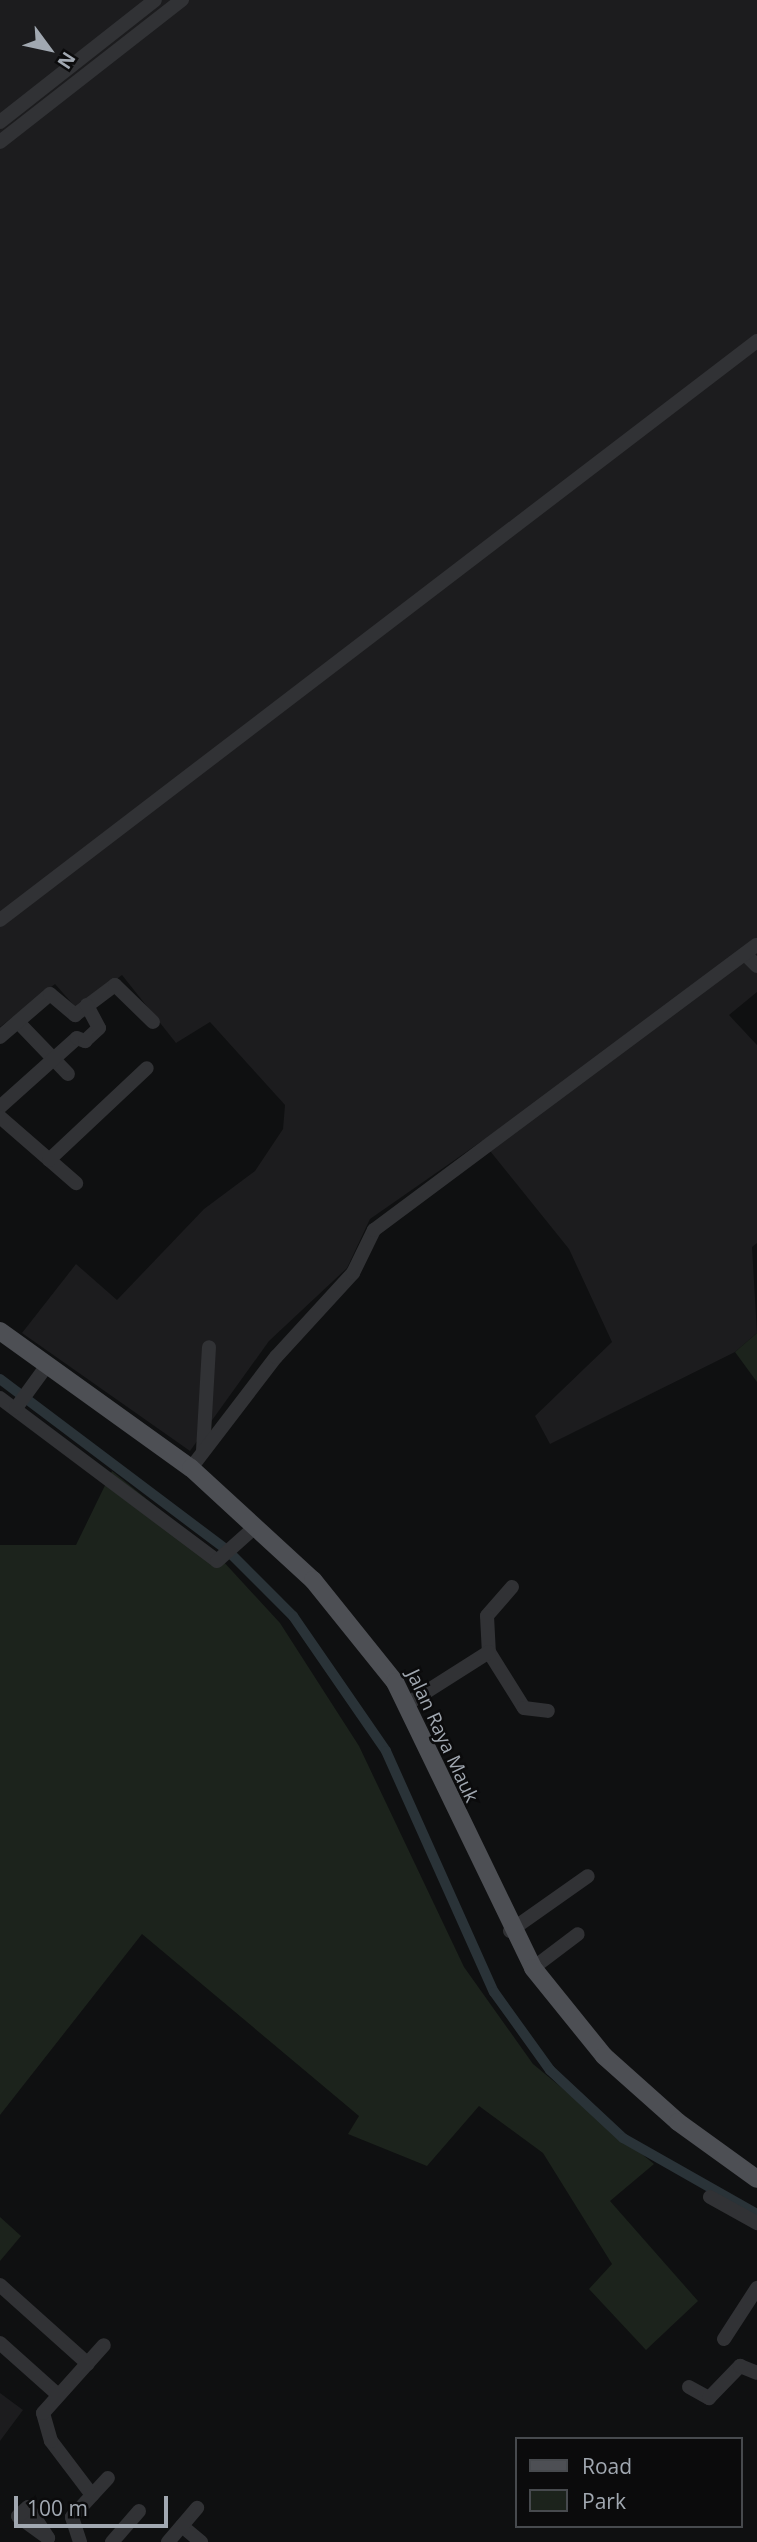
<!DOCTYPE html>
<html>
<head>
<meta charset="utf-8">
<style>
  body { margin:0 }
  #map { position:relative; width:757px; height:2542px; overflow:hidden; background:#0f1011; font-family:"Open Sans",sans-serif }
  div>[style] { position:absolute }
  .built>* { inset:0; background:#1c1c1e }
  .green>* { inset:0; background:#1c231c }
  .canal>* { height:10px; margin:-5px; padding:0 5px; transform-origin:5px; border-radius:5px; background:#2a3338 }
  .minor>* { height:14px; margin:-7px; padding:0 7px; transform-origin:7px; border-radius:7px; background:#313235 }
  .major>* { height:18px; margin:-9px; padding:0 9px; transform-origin:9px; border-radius:9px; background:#4d4f54 }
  span { translate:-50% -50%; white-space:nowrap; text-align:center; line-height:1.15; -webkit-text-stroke:5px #0b0b0c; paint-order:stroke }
  .street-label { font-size:19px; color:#a1a8b1 }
  .legend { position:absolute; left:515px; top:2437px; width:228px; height:91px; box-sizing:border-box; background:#0b0b0c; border:2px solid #474a4e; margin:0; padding:9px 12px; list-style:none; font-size:21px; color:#a1a8b1 }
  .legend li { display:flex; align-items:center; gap:14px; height:35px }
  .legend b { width:35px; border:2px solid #474a4e }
  .north { position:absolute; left:14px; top:14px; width:70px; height:70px; -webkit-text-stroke:5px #0b0b0c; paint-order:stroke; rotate:123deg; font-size:19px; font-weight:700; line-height:28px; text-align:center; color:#a1a8b1 }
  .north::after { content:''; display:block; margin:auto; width:24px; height:32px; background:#a1a8b1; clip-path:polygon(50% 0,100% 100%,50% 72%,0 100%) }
  .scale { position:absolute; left:14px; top:2496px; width:154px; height:32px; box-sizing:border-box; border:4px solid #a1a8b1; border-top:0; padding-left:9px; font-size:21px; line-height:24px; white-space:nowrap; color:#a1a8b1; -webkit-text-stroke:5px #0b0b0c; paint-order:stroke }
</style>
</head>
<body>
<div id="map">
  <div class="built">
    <i style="clip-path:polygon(0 0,757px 0,757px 992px,729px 1015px,757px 1045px,757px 1243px,752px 1247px,757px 1333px,735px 1352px,550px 1444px,535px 1416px,612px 1342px,569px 1249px,482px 1141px,370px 1219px,347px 1268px,269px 1341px,190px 1451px,22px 1333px,76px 1264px,117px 1300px,204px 1209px,255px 1171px,283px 1129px,285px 1105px,210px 1022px,176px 1043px,122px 975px,77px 1009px,55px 984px,0 1027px)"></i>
    <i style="clip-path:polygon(0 2393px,23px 2410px,0 2441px)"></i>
  </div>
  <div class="green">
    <i style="clip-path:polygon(757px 1333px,757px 1382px,735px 1352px)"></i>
    <i style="clip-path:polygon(112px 1471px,222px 1560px,280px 1623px,359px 1746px,464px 1967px,533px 2064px,654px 2164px,610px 2201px,698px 2301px,646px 2350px,589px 2289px,612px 2264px,543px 2153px,479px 2106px,427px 2166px,348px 2134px,359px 2116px,142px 1934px,0 2115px,0 1545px,76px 1545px)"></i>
    <i style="clip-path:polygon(0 2217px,21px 2236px,0 2261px)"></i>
  </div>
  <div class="canal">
    <i style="left:0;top:1379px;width:283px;rotate:37deg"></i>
    <i style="left:226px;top:1549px;width:95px;rotate:45deg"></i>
    <i style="left:293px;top:1616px;width:164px;rotate:55.4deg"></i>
    <i style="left:386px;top:1751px;width:264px;rotate:65.9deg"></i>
    <i style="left:494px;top:1992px;width:96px;rotate:54.3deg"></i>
    <i style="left:550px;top:2070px;width:100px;rotate:43deg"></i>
    <i style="left:623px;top:2138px;width:154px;rotate:29.6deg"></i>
  </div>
  <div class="minor">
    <i style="left:0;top:122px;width:197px;rotate:-38.2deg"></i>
    <i style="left:0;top:142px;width:231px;rotate:-38deg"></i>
    <i style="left:0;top:920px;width:953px;rotate:-37.41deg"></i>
    <i style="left:745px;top:954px;width:17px;rotate:45deg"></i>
    <i style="left:18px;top:1022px;width:72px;rotate:46.1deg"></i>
    <i style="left:0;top:1037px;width:66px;rotate:-40.7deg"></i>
    <i style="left:50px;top:994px;width:33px;rotate:40deg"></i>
    <i style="left:75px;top:1015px;width:50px;rotate:-36.9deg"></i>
    <i style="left:115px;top:985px;width:53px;rotate:44.2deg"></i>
    <i style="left:0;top:1107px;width:103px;rotate:-41.9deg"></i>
    <i style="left:77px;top:1038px;width:9px;rotate:21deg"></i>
    <i style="left:85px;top:1041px;width:19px;rotate:-43deg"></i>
    <i style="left:99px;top:1028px;width:26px;rotate:-118deg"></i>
    <i style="left:0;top:1117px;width:101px;rotate:41deg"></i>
    <i style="left:49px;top:1160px;width:134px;rotate:-43.2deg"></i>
    <i style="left:0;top:1398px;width:271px;rotate:36.9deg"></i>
    <i style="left:217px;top:1561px;width:51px;rotate:-41.8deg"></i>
    <i style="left:16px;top:1408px;width:54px;rotate:-54deg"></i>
    <i style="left:203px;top:1451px;width:104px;rotate:-86.7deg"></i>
    <i style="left:191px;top:1468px;width:140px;rotate:-52.6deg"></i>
    <i style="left:276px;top:1357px;width:114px;rotate:-47.5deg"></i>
    <i style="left:353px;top:1273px;width:48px;rotate:-64deg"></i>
    <i style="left:374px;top:1230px;width:477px;rotate:-36.7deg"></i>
    <i style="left:512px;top:1587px;width:38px;rotate:131deg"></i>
    <i style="left:487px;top:1616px;width:36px;rotate:87deg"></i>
    <i style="left:489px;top:1652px;width:66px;rotate:58deg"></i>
    <i style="left:524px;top:1708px;width:24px;rotate:7deg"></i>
    <i style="left:407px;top:1704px;width:97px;rotate:-32.4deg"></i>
    <i style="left:510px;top:1931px;width:95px;rotate:-35.2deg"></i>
    <i style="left:533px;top:1968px;width:56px;rotate:-37.1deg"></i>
    <i style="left:710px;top:2197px;width:54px;rotate:29deg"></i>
    <i style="left:0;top:2285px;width:118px;rotate:41.9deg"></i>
    <i style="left:724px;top:2339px;width:61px;rotate:-57.1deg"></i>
    <i style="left:0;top:2343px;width:76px;rotate:41.8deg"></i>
    <i style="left:689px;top:2387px;width:23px;rotate:29deg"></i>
    <i style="left:709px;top:2398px;width:45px;rotate:-45.9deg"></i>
    <i style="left:740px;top:2366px;width:18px;rotate:22deg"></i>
    <i style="left:92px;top:2495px;width:68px;rotate:-127.2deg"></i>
    <i style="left:51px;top:2441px;width:29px;rotate:-106deg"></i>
    <i style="left:43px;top:2413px;width:91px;rotate:-48.1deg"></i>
    <i style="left:28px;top:2507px;width:37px;rotate:57deg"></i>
    <i style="left:48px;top:2538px;width:37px;rotate:-144deg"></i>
    <i style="left:18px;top:2516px;width:13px;rotate:-42deg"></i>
    <i style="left:182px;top:2526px;width:25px;rotate:40deg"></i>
    <i style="left:80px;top:2542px;width:26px;rotate:-108deg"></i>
    <i style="left:72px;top:2517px;width:53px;rotate:-47.3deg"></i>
    <i style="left:112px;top:2542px;width:41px;rotate:-48.9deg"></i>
    <i style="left:168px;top:2542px;width:45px;rotate:-49.5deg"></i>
  </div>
  <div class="major">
    <i style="left:0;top:1331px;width:235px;rotate:35.7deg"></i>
    <i style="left:191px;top:1468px;width:166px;rotate:42.6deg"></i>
    <i style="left:313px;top:1580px;width:131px;rotate:51.2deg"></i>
    <i style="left:395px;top:1682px;width:318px;rotate:64.2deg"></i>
    <i style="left:533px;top:1968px;width:113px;rotate:51.1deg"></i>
    <i style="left:604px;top:2056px;width:99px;rotate:41.7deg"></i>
    <i style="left:678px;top:2122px;width:97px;rotate:35.8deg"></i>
  </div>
  <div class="street-label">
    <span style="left:442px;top:1736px;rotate:65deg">Jalan Raya Mauk</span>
  </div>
  <ul class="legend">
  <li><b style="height:9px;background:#4d4f54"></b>Road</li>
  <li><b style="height:19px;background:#1c231c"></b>Park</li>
  </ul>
  <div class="north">N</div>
  <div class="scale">100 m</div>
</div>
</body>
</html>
